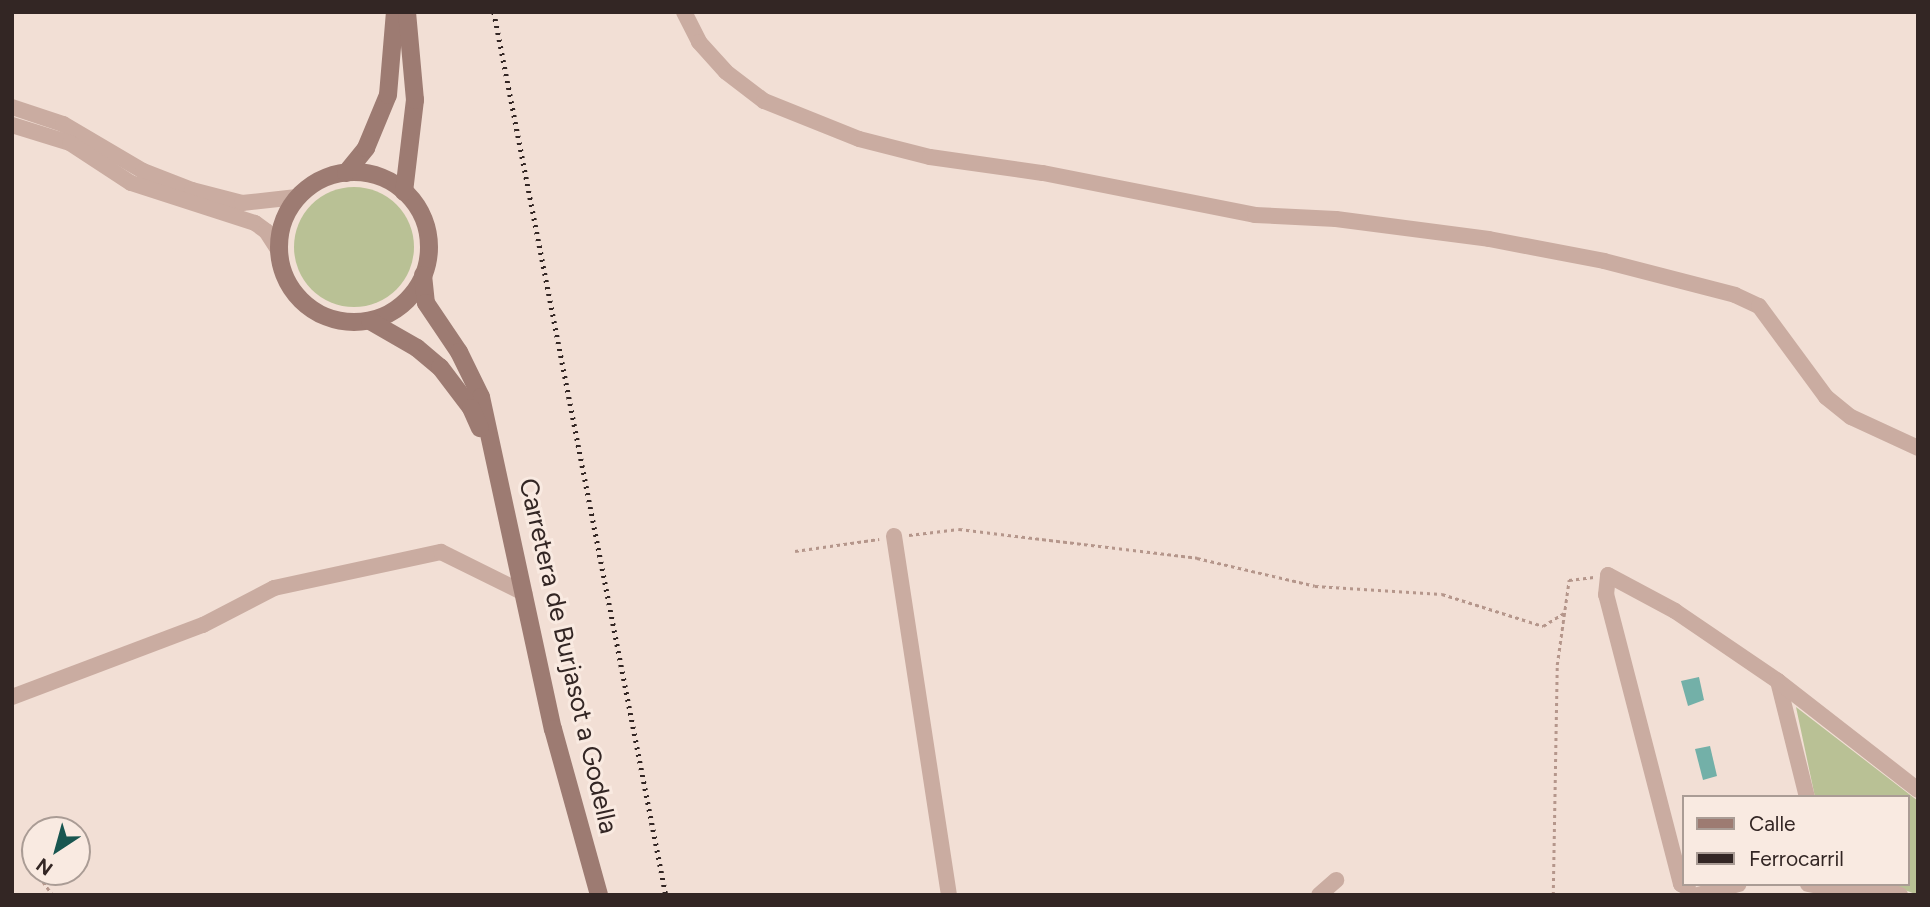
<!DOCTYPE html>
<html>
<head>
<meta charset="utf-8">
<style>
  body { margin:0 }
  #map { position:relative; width:1930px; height:907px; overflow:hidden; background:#f2dfd5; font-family:Figtree,sans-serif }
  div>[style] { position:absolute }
  .green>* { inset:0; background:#b9c195 }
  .round { border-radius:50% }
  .water>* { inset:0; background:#73b0a8 }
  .path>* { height:2.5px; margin-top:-1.25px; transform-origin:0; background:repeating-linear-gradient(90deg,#b5968b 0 3.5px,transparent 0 7px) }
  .street>* { height:16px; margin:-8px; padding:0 8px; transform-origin:8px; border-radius:8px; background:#caaca1 }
  .secondary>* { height:18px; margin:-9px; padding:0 9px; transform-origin:9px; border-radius:9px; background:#9d7b72 }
  .secondary>.ring { margin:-9px; padding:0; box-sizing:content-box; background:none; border:18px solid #9d7b72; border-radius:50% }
  .rail>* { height:4.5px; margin-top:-2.25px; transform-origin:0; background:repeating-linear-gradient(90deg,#332624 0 2px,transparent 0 7px) }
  span { translate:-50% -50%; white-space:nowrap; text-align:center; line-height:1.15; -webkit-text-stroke:6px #f9eae1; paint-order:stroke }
  .street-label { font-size:26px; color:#332624 }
  .frame { position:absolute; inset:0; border:14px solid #332624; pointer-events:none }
  .legend { position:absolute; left:1682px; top:795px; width:228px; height:91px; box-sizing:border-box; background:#f9eae1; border:2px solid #aa9c95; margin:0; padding:9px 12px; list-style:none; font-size:21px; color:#332624 }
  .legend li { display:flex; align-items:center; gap:14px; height:35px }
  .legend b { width:35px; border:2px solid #aa9c95 }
  .north { position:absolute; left:21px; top:816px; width:70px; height:70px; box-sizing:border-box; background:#f9eae1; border:2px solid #aa9c95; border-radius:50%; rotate:216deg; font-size:19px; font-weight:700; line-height:28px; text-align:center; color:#332624 }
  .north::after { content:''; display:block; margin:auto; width:24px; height:32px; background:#185650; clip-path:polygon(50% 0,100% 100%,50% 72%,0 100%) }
</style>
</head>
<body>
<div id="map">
  <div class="green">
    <i class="round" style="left:294px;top:187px;width:120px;height:120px"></i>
    <i style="clip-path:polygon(1796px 707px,1918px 801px,1918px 895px,1889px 884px,1907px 884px,1907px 797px,1815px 797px)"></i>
  </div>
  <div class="water">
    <i style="clip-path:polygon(1699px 677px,1704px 700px,1688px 706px,1681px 681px)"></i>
    <i style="clip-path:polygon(1710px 746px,1717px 776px,1703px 780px,1695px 749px)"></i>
  </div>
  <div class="path">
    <i style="left:909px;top:535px;width:50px;rotate:-6.8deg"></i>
    <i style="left:959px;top:529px;width:240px;rotate:6.9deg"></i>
    <i style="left:1197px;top:558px;width:121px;rotate:13.3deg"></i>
    <i style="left:1315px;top:586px;width:127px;rotate:3.6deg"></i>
    <i style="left:1442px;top:594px;width:106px;rotate:17.6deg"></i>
    <i style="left:1543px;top:626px;width:26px;rotate:-32deg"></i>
    <i style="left:795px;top:551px;width:85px;rotate:-8.1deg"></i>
    <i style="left:39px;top:876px;width:24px;rotate:54deg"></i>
    <i style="left:1553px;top:895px;width:230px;rotate:-89deg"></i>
    <i style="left:1557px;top:665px;width:86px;rotate:-82deg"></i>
    <i style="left:1569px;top:580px;width:25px;rotate:-7deg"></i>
  </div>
  <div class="street">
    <i style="left:684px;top:12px;width:34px;rotate:63deg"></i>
    <i style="left:699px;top:42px;width:40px;rotate:48deg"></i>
    <i style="left:726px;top:72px;width:48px;rotate:37.3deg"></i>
    <i style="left:764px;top:101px;width:102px;rotate:21.8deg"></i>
    <i style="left:859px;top:139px;width:73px;rotate:14.2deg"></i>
    <i style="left:930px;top:157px;width:114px;rotate:8.1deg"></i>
    <i style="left:1043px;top:173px;width:216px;rotate:11.2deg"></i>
    <i style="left:1255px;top:215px;width:81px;rotate:2.8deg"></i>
    <i style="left:1336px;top:219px;width:154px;rotate:7.4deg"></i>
    <i style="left:1489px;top:239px;width:117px;rotate:10.8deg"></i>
    <i style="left:1604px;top:261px;width:135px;rotate:14.5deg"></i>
    <i style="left:1735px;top:295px;width:26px;rotate:25deg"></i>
    <i style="left:1759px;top:306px;width:113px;rotate:53.6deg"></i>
    <i style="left:1826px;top:397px;width:32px;rotate:39deg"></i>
    <i style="left:1851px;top:417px;width:74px;rotate:24.8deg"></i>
    <i style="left:12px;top:107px;width:54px;rotate:18.4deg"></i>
    <i style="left:63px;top:124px;width:93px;rotate:30.4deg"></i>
    <i style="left:143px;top:171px;width:53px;rotate:21.2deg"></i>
    <i style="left:192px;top:190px;width:52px;rotate:14.6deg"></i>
    <i style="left:242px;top:203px;width:55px;rotate:-6.2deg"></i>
    <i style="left:12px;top:125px;width:61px;rotate:17.2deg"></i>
    <i style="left:70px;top:143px;width:73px;rotate:33.3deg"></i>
    <i style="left:131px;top:183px;width:130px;rotate:17.9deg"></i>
    <i style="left:255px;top:223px;width:14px;rotate:36deg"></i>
    <i style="left:266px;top:231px;width:24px;rotate:57deg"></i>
    <i style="left:894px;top:536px;width:363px;rotate:81.3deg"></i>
    <i style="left:1778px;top:681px;width:120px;rotate:76deg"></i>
    <i style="left:12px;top:697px;width:204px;rotate:-20.7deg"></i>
    <i style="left:203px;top:625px;width:80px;rotate:-27.5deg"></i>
    <i style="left:274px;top:588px;width:171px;rotate:-12.2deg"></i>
    <i style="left:441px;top:552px;width:93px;rotate:26.3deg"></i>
    <i style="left:1808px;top:884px;width:58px;rotate:10.9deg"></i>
    <i style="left:1868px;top:884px;width:34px;rotate:19deg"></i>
    <i style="left:1688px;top:888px;width:8px;rotate:-150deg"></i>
    <i style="left:1681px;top:884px;width:299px;rotate:-104.5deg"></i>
    <i style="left:1606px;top:595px;width:20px;rotate:-84deg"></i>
    <i style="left:1608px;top:575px;width:76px;rotate:28.2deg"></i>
    <i style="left:1675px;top:611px;width:125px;rotate:34.2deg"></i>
    <i style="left:1778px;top:681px;width:177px;rotate:37.9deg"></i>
    <i style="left:1319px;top:895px;width:23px;rotate:-41deg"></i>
    <i style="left:1698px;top:895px;width:42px;rotate:-15deg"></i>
  </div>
  <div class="secondary">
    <i class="ring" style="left:279px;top:172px;width:132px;height:132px"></i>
    <i style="left:346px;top:173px;width:32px;rotate:-51deg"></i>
    <i style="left:366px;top:148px;width:57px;rotate:-67.5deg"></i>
    <i style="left:388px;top:95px;width:83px;rotate:-85.2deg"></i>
    <i style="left:404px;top:192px;width:93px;rotate:-83.2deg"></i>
    <i style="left:415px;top:100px;width:88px;rotate:-95.2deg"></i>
    <i style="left:423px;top:275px;width:28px;rotate:84deg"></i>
    <i style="left:426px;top:303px;width:59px;rotate:56deg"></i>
    <i style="left:459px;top:352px;width:50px;rotate:63.9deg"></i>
    <i style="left:481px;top:397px;width:340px;rotate:77.8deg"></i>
    <i style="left:553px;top:729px;width:172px;rotate:74.5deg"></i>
    <i style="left:370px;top:321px;width:54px;rotate:29.9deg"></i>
    <i style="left:417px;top:348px;width:30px;rotate:40deg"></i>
    <i style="left:440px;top:367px;width:51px;rotate:52.9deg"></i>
    <i style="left:471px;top:408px;width:22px;rotate:66deg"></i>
  </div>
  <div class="rail">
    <i style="left:494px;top:12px;width:900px;rotate:78.98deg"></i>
  </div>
  <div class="street-label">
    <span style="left:568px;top:656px;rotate:77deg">Carretera de Burjasot a Godella</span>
  </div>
  <div class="frame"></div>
  <ul class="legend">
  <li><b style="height:9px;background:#9d7b72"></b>Calle</li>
  <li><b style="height:9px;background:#332624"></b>Ferrocarril</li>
  </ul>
  <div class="north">N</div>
</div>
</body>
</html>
